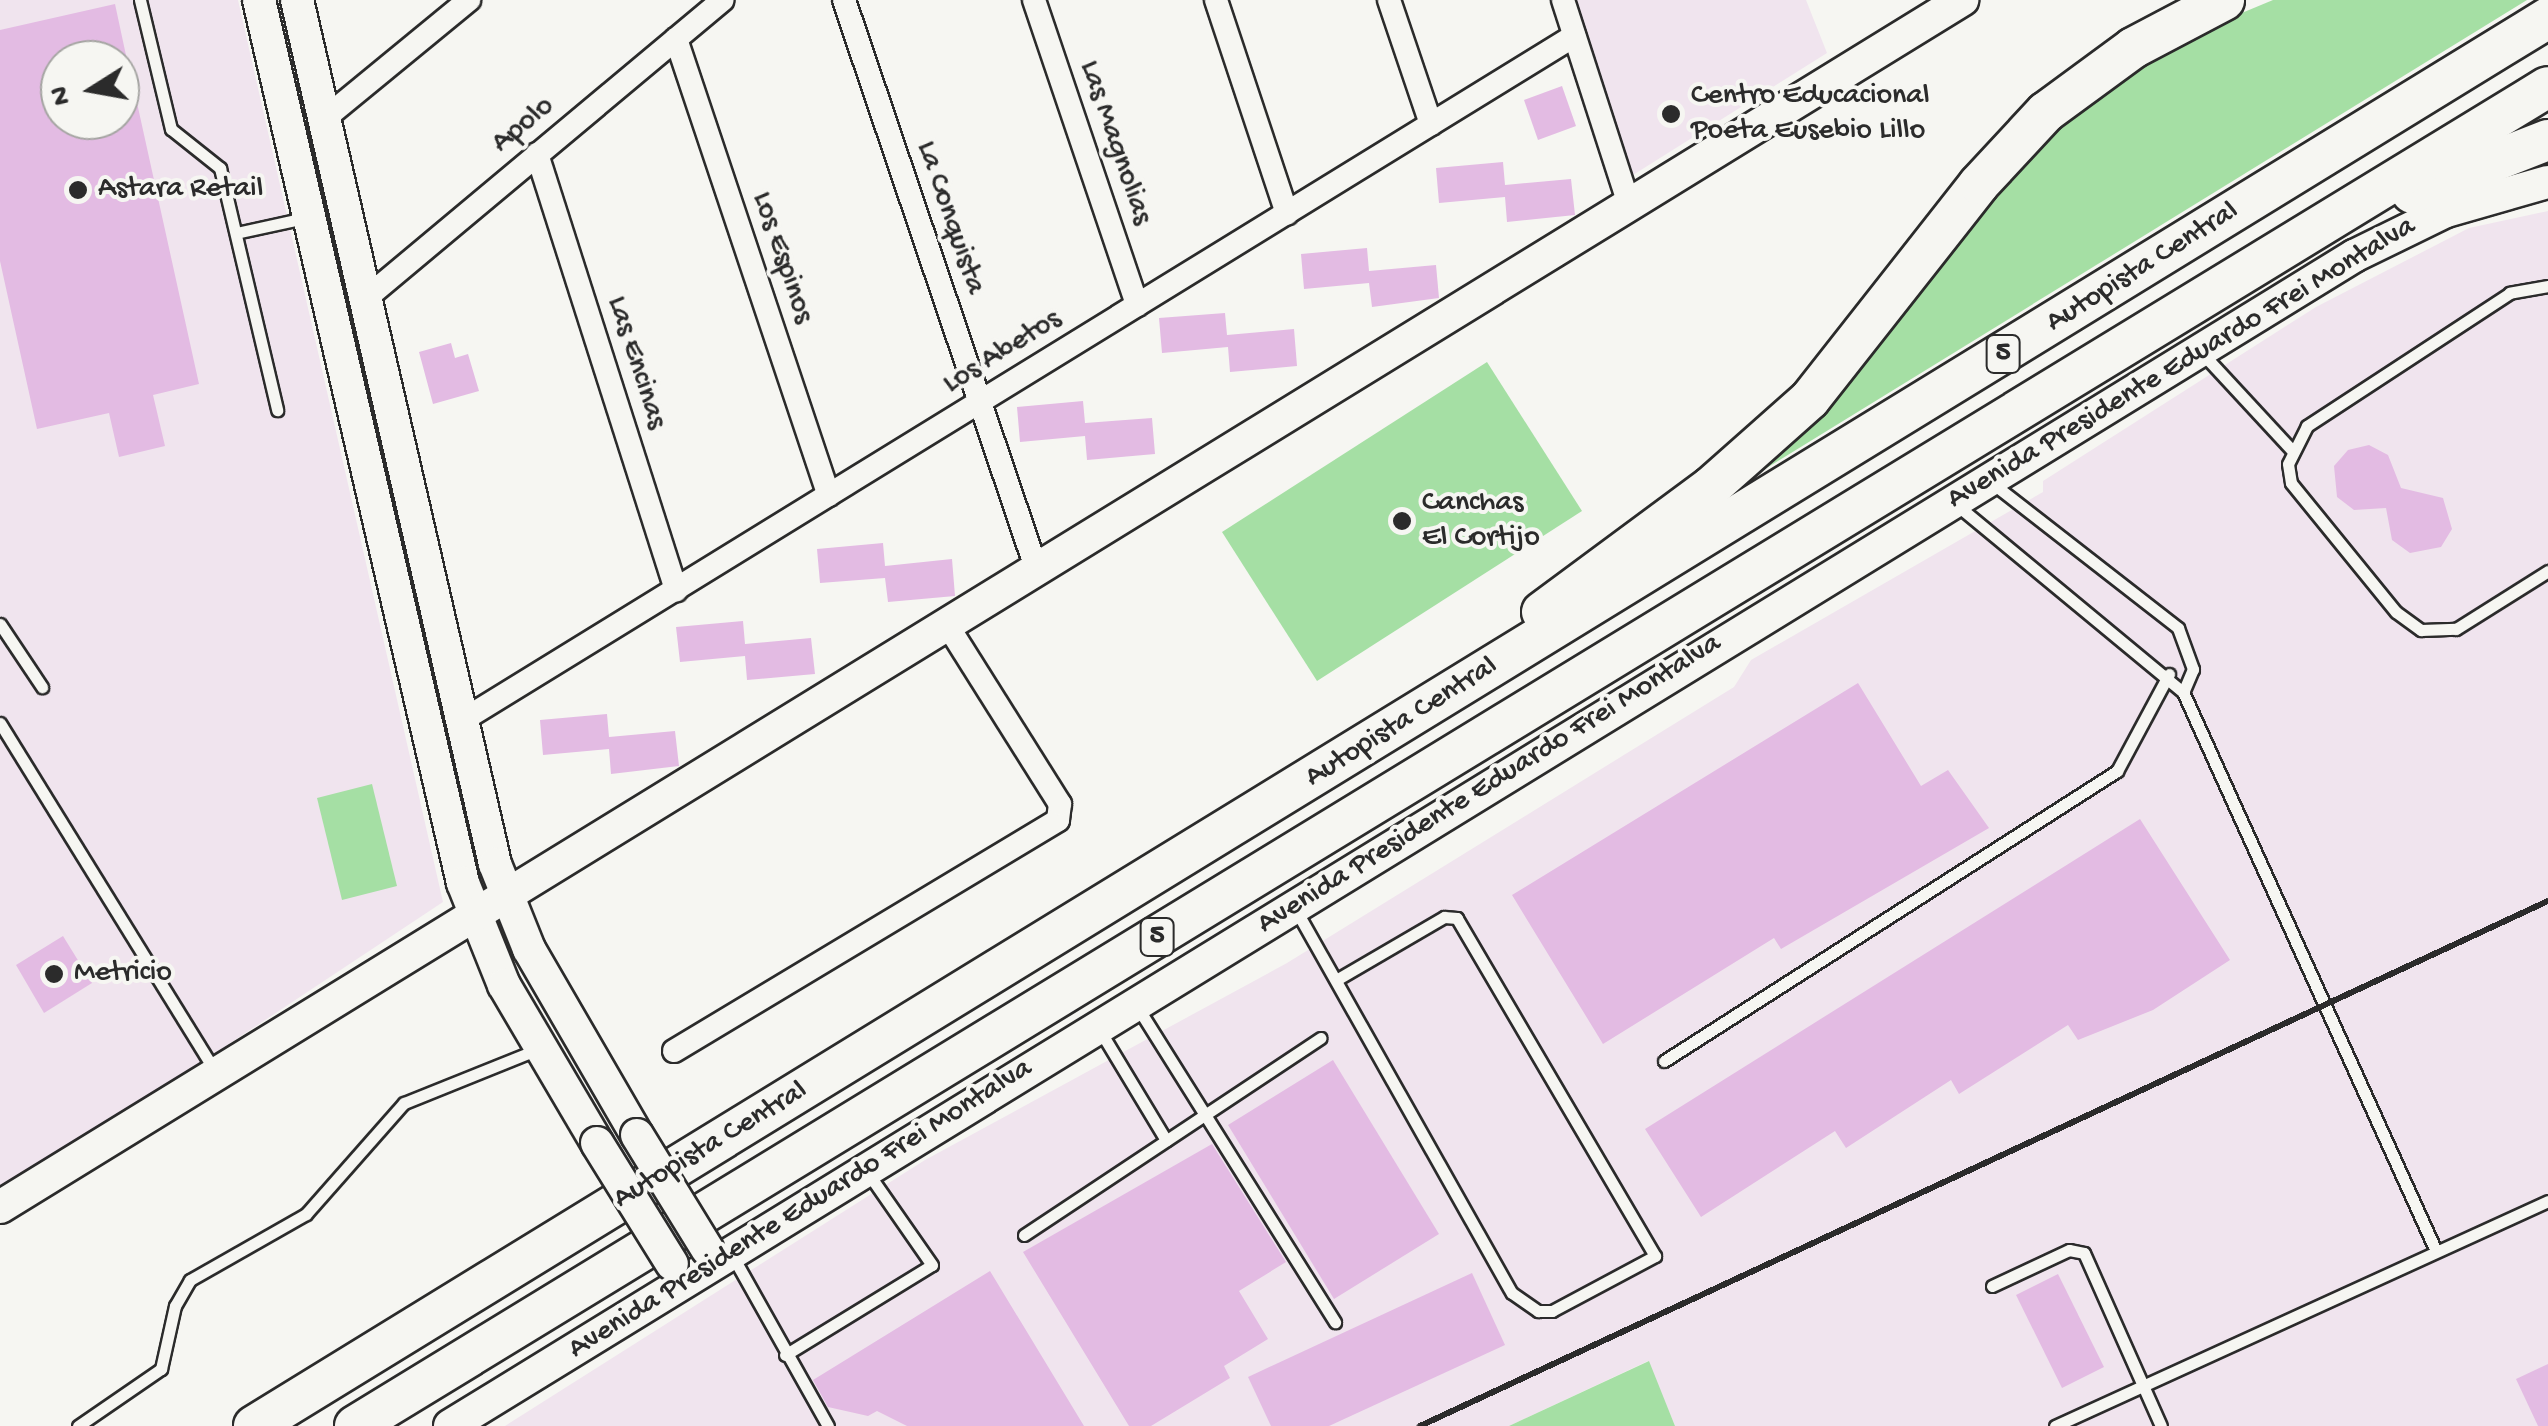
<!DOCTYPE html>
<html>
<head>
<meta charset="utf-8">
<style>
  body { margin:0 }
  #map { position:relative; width:2548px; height:1426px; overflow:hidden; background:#f6f6f2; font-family:"Gochi Hand",sans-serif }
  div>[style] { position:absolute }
  .built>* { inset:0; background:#f0e4ee }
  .green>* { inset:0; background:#a5dfa4 }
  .building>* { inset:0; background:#e3bbe3 }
  .roads { filter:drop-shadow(2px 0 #2b2b2b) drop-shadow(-2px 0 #2b2b2b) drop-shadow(0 2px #2b2b2b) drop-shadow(0 -2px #2b2b2b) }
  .lane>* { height:11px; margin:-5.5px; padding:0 5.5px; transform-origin:5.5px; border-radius:5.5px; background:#f6f6f2 }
  .street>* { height:22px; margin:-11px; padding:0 11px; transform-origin:11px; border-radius:11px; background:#f6f6f2 }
  .secondary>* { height:32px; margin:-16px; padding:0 16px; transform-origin:16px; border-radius:16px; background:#f6f6f2 }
  .highway>* { height:40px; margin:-20px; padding:0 20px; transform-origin:20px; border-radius:20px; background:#f6f6f2 }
  .rail>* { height:6px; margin:-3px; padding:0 3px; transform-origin:3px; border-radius:3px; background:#2b2b2b }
  .bridges { filter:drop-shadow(2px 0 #2b2b2b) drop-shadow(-2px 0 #2b2b2b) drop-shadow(0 2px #2b2b2b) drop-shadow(0 -2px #2b2b2b) }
  .secondary-bridge>* { height:32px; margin:-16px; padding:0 16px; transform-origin:16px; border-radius:16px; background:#f6f6f2 }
  .dots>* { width:28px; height:28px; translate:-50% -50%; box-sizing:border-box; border:5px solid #f6f6f2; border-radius:50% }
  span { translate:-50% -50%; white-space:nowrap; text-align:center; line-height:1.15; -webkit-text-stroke:8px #f6f6f2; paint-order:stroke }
  .shield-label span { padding:2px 8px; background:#f6f6f2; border:2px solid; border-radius:8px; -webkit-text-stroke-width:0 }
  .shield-label { font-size:28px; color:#2b2b2b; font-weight:700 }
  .poi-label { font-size:30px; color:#2b2b2b }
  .left { translate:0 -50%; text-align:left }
  .street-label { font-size:30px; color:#2b2b2b }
  .north { position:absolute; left:40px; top:40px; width:100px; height:100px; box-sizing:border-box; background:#f6f6f2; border:2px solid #a5a5a2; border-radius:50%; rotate:259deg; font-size:28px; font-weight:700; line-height:40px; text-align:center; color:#2b2b2b }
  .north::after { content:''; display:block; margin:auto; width:35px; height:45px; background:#2b2b2b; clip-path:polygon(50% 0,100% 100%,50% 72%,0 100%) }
</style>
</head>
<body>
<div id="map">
  <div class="built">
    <i style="clip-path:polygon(evenodd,0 0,238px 0,443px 902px,0 1196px,0 0,60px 60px,120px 60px,120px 120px,60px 120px,60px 60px)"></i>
    <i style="clip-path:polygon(1574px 0,1806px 0,1827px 53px,1633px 175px)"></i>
    <i style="clip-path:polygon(2548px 211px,2548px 1426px,1675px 1426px,1648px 1361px,1509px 1426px,505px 1426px,925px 1160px,1287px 963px,1734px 687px,1751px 660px,2043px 492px,2043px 481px,2316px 307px,2469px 228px)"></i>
  </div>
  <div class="green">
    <i style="clip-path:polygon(2273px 0,2527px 0,1747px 480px,2057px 124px,2172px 42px)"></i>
    <i style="clip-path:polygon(1487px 362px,1582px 511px,1317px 681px,1222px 532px)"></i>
    <i style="clip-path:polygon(372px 784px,397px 886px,342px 900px,317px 798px)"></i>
    <i style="clip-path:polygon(1649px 1361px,1675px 1426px,1509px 1426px)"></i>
  </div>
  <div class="building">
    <i style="clip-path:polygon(115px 4px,127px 60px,60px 60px,60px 120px,120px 120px,120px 63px,128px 62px,199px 384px,153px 395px,165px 446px,119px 457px,109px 413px,37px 429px,0 261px,0 30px)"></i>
    <i style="clip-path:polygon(1562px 86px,1576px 126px,1538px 140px,1524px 100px)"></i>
    <i style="clip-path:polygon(1503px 162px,1505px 185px,1571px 179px,1575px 215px,1507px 222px,1505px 197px,1439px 203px,1436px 168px)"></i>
    <i style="clip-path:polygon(1367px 248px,1369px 271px,1436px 265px,1439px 298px,1372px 307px,1369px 283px,1304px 289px,1301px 254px)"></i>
    <i style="clip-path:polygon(1225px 313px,1227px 335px,1294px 329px,1297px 366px,1230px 372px,1228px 347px,1162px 353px,1159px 318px)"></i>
    <i style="clip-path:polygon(451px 343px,455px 358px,468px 354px,479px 391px,433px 404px,419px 352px)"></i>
    <i style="clip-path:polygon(1083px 401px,1085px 423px,1152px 418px,1155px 454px,1087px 460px,1085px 436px,1020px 442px,1017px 407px)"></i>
    <i style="clip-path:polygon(2369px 445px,2388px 455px,2401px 488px,2443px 498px,2452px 529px,2441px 547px,2410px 553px,2392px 540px,2386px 508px,2354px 510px,2337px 497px,2334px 466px,2348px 450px)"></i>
    <i style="clip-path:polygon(883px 543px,885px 566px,952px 559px,955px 596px,888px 602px,885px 578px,820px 583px,817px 549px)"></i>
    <i style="clip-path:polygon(743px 621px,745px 644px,811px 638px,815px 674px,747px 680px,745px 656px,680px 662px,676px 627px)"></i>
    <i style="clip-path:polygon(1858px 683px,1921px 786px,1948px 770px,1989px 828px,1781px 949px,1774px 938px,1603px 1044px,1512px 895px)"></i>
    <i style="clip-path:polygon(607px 714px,609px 737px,675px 731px,679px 766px,611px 774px,609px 749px,543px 755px,540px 720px)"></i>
    <i style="clip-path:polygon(2140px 819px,2230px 960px,2153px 1010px,2078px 1040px,2068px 1025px,1959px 1094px,1951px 1080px,1846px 1148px,1835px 1131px,1701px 1217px,1645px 1129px)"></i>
    <i style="clip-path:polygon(63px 936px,92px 983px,44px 1013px,16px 965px)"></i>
    <i style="clip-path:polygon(1333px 1060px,1439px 1234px,1334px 1299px,1228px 1125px)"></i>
    <i style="clip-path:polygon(1212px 1144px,1286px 1262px,1239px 1291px,1268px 1339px,1224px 1366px,1230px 1378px,1151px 1426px,1129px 1426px,1023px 1252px)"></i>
    <i style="clip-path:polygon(990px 1271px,1084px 1426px,907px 1426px,877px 1411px,868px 1416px,828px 1407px,813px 1380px)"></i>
    <i style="clip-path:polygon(1472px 1273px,1505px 1345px,1329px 1426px,1271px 1426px,1248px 1377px)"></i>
    <i style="clip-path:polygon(2058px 1274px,2104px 1367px,2062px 1388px,2016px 1295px)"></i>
    <i style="clip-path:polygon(2548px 1364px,2548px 1426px,2538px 1426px,2516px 1379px)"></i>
  </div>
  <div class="roads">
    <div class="lane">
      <i style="left:140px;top:0;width:133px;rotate:76.5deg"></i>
      <i style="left:171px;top:129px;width:63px;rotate:38.5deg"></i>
      <i style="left:220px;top:168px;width:249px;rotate:76.7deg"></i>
      <i style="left:236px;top:233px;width:71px;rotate:-12.3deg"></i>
      <i style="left:2548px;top:286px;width:39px;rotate:170deg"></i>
      <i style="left:2510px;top:293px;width:243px;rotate:146.8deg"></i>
      <i style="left:2307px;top:426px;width:42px;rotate:116.6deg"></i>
      <i style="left:2288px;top:464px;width:19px;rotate:81deg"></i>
      <i style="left:2291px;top:483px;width:166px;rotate:50.9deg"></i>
      <i style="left:2396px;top:612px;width:31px;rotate:36deg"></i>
      <i style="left:2421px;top:630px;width:35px;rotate:-2deg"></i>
      <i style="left:2456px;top:629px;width:109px;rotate:-32.2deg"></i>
      <i style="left:2202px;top:353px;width:131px;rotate:47.2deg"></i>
      <i style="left:1992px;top:483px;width:236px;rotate:37.9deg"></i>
      <i style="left:2178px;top:628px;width:44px;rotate:69.9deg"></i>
      <i style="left:2193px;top:669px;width:25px;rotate:113deg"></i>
      <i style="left:1958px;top:506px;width:292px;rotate:39.6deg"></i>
      <i style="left:2183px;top:692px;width:614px;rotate:65.65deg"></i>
      <i style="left:0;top:624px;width:76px;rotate:56.3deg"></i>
      <i style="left:0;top:723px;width:409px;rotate:58.3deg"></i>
      <i style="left:1297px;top:912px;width:437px;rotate:60.6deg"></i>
      <i style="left:1512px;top:1293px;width:32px;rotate:35deg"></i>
      <i style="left:1538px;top:1311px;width:14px"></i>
      <i style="left:1552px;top:1311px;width:117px;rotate:-28.1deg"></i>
      <i style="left:1655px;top:1256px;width:392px;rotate:-120.4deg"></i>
      <i style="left:1457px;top:918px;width:13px;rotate:-176deg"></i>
      <i style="left:1444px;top:917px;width:123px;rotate:149.7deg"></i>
      <i style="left:1138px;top:1008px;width:371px;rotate:57.9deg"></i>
      <i style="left:1099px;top:1029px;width:130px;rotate:58.9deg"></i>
      <i style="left:1664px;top:1061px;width:538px;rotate:-32.63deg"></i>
      <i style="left:2117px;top:771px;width:110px;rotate:-61.8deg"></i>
      <i style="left:1024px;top:1235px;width:356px;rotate:-33.6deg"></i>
      <i style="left:732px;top:1255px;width:196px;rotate:60.7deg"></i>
      <i style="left:1992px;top:1286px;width:85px;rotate:-25.1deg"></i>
      <i style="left:2069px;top:1250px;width:15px;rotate:11deg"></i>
      <i style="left:2084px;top:1253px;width:189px;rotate:66deg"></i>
      <i style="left:785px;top:1355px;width:172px;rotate:-31.5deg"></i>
      <i style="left:932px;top:1265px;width:112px;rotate:-124.8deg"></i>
      <i style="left:78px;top:1426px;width:101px;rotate:-34.5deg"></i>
      <i style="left:161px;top:1369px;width:65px;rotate:-77.5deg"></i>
      <i style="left:175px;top:1306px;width:30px;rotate:-60deg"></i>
      <i style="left:190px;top:1280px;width:133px;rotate:-29.6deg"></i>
      <i style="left:306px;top:1214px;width:148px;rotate:-48.6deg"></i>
      <i style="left:404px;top:1103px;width:142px;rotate:-21.9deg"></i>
      <i style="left:2055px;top:1426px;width:542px;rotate:-24.53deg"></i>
    </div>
    <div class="street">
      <i style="left:844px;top:0;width:600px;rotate:71.32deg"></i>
      <i style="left:1034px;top:0;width:322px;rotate:71.3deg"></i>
      <i style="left:1216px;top:0;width:225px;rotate:71.6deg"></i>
      <i style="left:1389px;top:0;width:131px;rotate:71.3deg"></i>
      <i style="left:1563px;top:0;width:214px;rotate:72.1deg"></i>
      <i style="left:676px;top:39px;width:481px;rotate:71.5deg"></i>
      <i style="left:324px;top:119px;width:188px;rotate:-39.4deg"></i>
      <i style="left:537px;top:154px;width:458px;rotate:72.3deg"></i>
      <i style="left:365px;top:299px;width:466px;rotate:-39.9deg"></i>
      <i style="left:463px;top:720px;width:1305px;rotate:-31.62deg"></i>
      <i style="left:674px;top:1051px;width:448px;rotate:-31deg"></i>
      <i style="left:1058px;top:820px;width:16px;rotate:-83deg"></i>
      <i style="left:1060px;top:804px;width:214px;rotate:-122.2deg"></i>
    </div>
    <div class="secondary">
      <i style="left:259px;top:0;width:906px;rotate:76.99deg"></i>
      <i style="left:463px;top:883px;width:110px;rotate:68.1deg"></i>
      <i style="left:504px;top:985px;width:183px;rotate:59.5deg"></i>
      <i style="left:297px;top:0;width:886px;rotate:77.09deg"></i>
      <i style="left:495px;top:864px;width:92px;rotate:68.2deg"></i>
      <i style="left:529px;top:949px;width:215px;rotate:59.9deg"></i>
      <i style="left:0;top:1207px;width:2304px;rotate:-31.6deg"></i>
      <i style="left:450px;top:1426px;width:2235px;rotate:-31.57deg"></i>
      <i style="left:2354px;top:256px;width:102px;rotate:-26.1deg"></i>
      <i style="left:2446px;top:211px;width:106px;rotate:-15.9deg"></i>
    </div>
    <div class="highway">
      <i style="left:2412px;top:193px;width:146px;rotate:-21.3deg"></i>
      <i style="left:1542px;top:612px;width:210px;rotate:-36.5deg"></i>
      <i style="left:1711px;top:487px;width:132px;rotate:-41.6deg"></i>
      <i style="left:1810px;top:399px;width:273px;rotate:-51.8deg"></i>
      <i style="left:1979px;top:184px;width:98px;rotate:-47.1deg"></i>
      <i style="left:2046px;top:112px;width:108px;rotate:-36.3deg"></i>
      <i style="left:2133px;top:48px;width:103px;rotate:-27.8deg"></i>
      <i style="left:254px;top:1426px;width:2692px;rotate:-31.54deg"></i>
      <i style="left:355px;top:1426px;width:2569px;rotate:-31.41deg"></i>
    </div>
  </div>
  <div class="rail">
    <i style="left:1420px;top:1426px;width:1244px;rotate:-24.96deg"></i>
  </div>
  <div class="bridges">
    <div class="secondary-bridge">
      <i style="left:637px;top:1135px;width:134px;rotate:58.4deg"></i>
      <i style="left:597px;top:1143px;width:142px;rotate:58.2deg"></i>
    </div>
  </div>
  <div class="dots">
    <i style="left:1671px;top:114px;background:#2b2b2b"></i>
    <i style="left:78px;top:190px;background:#2b2b2b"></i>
    <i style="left:1402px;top:521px;background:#2b2b2b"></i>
    <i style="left:54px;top:974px;background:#2b2b2b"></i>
  </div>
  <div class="shield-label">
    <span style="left:2003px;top:354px">5</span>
    <span style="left:1157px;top:937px">5</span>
  </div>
  <div class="poi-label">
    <span class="left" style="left:1691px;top:114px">Centro Educacional<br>Poeta Eusebio Lillo</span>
    <span class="left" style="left:98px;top:190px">Astara Retail</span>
    <span class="left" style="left:1422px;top:521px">Canchas<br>El Cortijo</span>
    <span class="left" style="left:74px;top:974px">Metricio</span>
  </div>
  <div class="street-label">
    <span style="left:524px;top:126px;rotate:-40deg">Apolo</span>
    <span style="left:1114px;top:143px;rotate:71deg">Las Magnolias</span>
    <span style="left:949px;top:218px;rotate:71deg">La Conquista</span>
    <span style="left:781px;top:258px;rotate:71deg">Los Espinos</span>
    <span style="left:2143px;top:268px;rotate:-32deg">Autopista Central</span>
    <span style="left:1003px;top:353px;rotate:-32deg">Los Abetos</span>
    <span style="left:635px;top:363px;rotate:72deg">Las Encinas</span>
    <span style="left:2182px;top:364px;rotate:-31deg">Avenida Presidente Eduardo Frei Montalva</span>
    <span style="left:1402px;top:723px;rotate:-32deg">Autopista Central</span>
    <span style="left:1490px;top:785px;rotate:-32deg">Avenida Presidente Eduardo Frei Montalva</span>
    <span style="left:711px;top:1146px;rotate:-31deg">Autopista Central</span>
    <span style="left:801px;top:1210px;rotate:-32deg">Avenida Presidente Eduardo Frei Montalva</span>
  </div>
  <div class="north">N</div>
</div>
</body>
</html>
